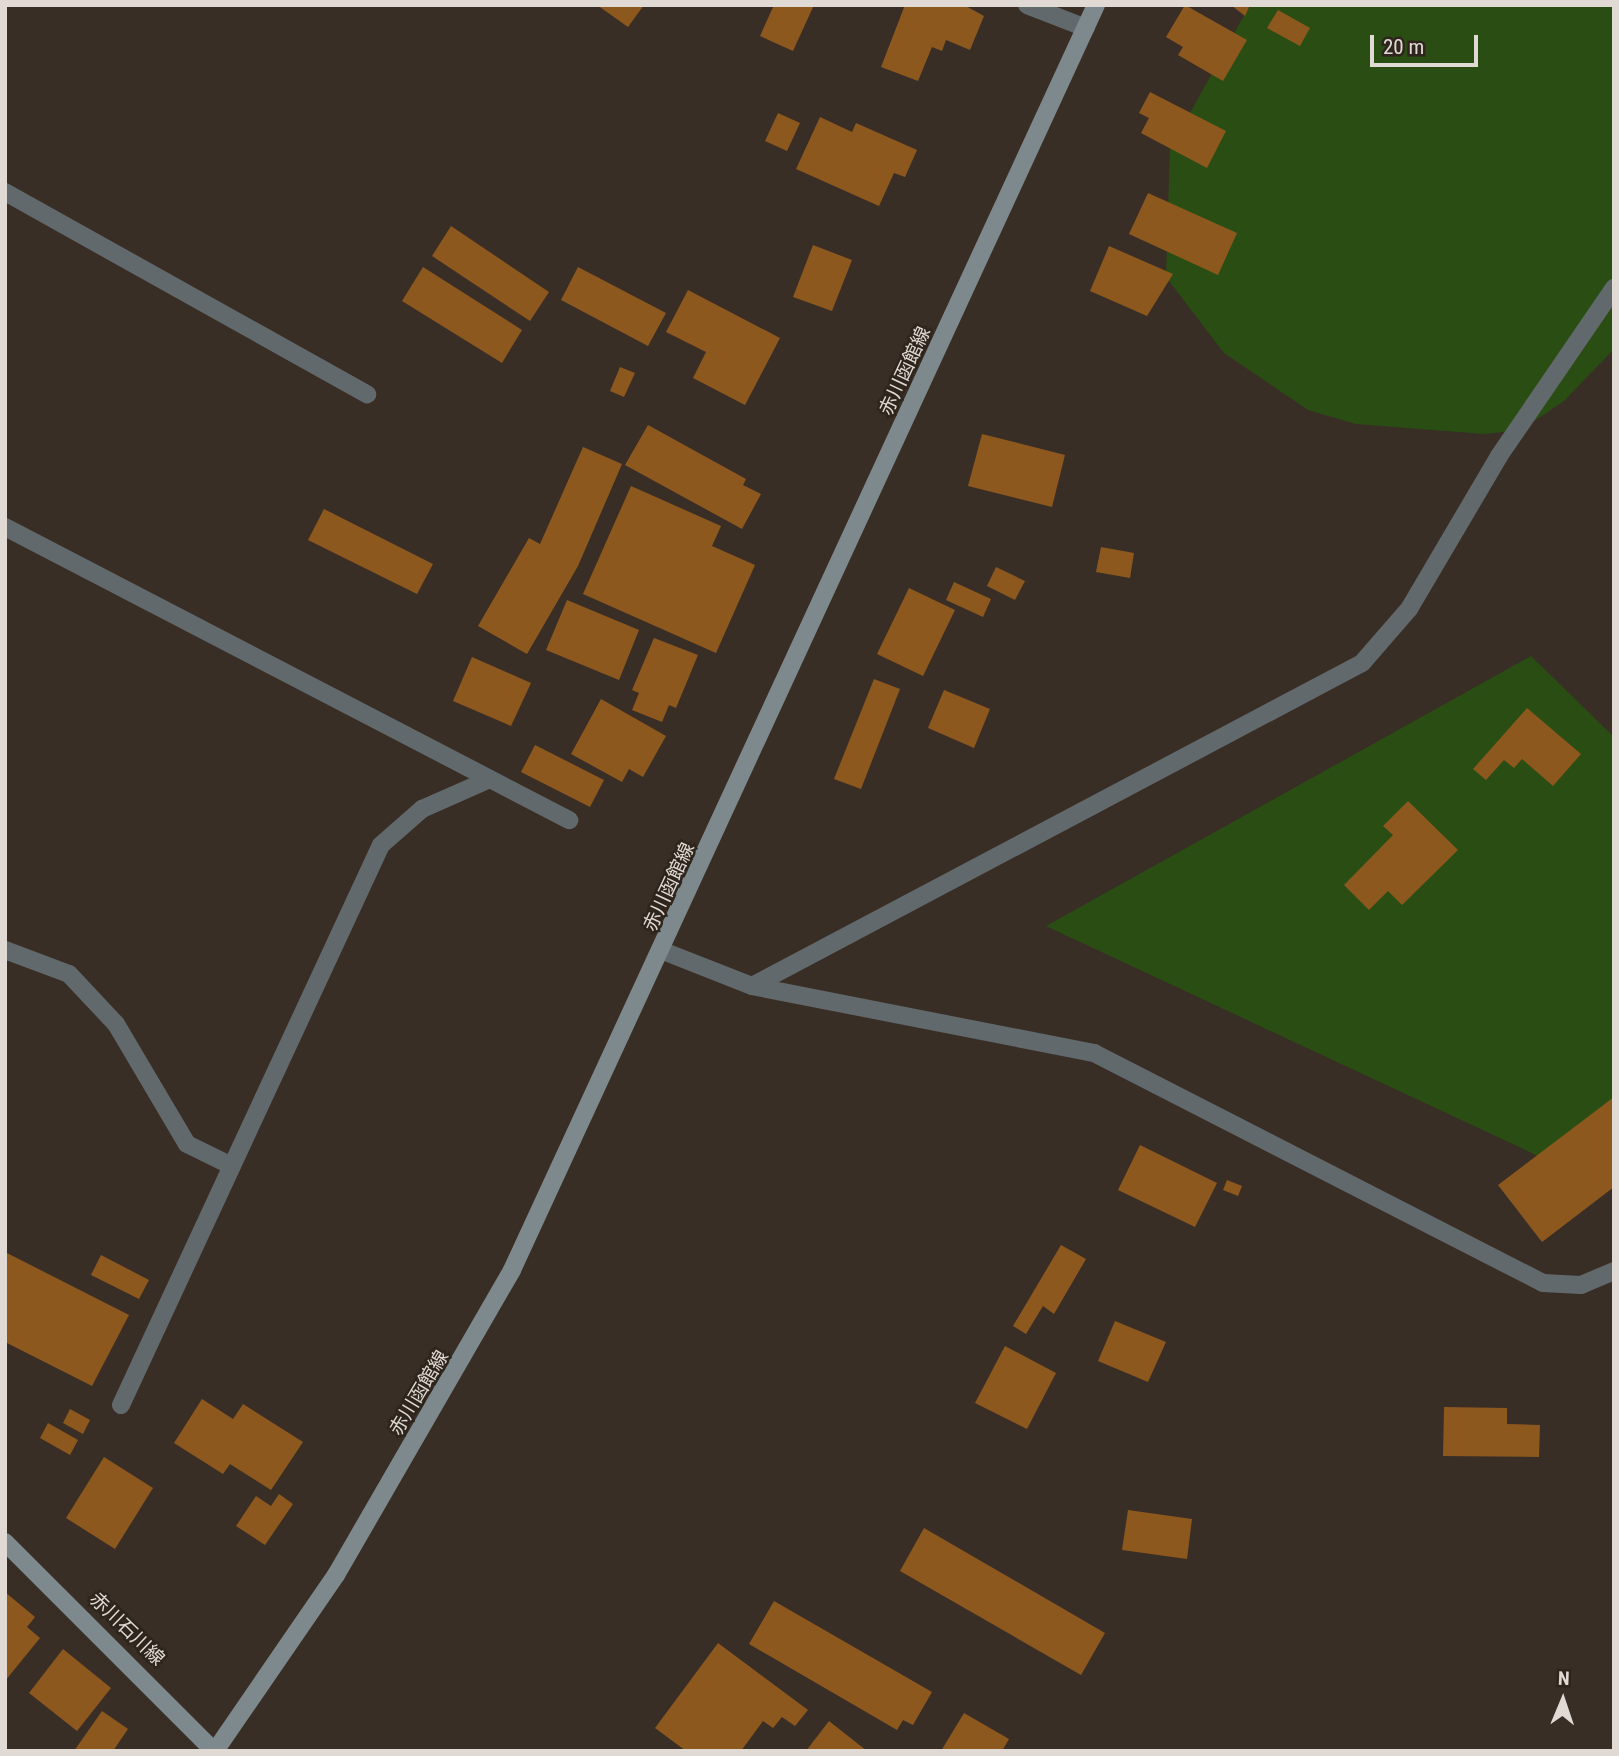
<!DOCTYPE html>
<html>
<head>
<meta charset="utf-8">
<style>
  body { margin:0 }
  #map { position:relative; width:1619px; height:1756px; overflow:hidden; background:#392e25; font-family:"Roboto Condensed","Noto Sans JP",sans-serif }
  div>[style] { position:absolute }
  .green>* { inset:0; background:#2a4d14 }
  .building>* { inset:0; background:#8d581e }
  .lane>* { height:18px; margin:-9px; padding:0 9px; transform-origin:9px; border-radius:9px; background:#62696c }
  .street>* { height:18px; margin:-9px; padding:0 9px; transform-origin:9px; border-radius:9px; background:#62696c }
  .secondary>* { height:18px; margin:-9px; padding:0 9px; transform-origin:9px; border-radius:9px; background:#7d898c }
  span { translate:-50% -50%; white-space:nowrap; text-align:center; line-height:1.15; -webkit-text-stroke:5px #2e251c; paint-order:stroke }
  .street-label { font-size:19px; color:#e1dad4 }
  .frame { position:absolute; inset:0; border:7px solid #e1dad4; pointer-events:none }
  .north { position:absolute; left:1528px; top:1665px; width:70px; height:70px; -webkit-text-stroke:5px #2e251c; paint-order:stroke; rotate:2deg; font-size:19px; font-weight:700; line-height:28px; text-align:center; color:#e1dad4 }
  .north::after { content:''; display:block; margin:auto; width:24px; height:32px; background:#e1dad4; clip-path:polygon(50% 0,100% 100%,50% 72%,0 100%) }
  .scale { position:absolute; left:1370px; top:35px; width:108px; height:32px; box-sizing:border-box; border:4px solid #e1dad4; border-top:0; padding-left:9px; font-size:21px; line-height:24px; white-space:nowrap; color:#e1dad4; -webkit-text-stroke:5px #2e251c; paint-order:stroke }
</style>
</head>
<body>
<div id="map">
  <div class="green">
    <i style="clip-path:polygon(1250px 5px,1614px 5px,1614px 349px,1564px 401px,1521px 430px,1484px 434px,1356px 424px,1308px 410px,1224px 353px,1166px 277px,1170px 149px)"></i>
    <i style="clip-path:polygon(1531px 656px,1614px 737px,1614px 1172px,1598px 1184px,1046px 926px)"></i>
  </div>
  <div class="building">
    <i style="clip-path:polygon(597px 5px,644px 5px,628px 27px)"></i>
    <i style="clip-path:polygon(774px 5px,814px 5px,793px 51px,760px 36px)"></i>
    <i style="clip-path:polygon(905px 5px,964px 5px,984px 16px,970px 50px,946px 40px,942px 51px,932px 47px,918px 81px,881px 67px)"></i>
    <i style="clip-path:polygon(1185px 5px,1247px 40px,1223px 81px,1178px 55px,1183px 47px,1166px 37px)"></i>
    <i style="clip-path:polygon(1231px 5px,1250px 5px,1245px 16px)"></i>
    <i style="clip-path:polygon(1278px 10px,1310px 28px,1300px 46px,1267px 28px)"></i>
    <i style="clip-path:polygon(1150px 92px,1226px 131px,1207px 168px,1141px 133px,1149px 118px,1139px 113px)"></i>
    <i style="clip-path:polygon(778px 113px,800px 123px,787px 151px,765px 141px)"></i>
    <i style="clip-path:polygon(820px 117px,852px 132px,856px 123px,917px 150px,905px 177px,894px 173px,879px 206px,796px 169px)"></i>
    <i style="clip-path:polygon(1148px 193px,1237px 233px,1218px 275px,1129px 234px)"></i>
    <i style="clip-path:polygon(451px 226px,549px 292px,530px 321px,432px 256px)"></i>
    <i style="clip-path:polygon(813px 245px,852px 260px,832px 311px,793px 297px)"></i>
    <i style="clip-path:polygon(1109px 246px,1173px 274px,1147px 316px,1090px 291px)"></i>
    <i style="clip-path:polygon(423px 267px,522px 330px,502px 363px,402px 301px)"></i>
    <i style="clip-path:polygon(578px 267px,666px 313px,648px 346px,561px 300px)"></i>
    <i style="clip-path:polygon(688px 290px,780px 338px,745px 405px,693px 378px,706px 352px,666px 332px)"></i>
    <i style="clip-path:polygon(620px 367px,635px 373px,624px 397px,610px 391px)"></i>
    <i style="clip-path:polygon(648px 425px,746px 479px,743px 485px,761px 494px,742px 529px,625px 465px)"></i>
    <i style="clip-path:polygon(982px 434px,1065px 455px,1052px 507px,968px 486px)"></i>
    <i style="clip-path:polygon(583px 447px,622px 464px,578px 566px,527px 654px,478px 626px,529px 538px,540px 544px)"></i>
    <i style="clip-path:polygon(631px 486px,721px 526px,712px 546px,755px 565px,716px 653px,583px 594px)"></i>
    <i style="clip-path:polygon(324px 509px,433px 564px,417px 594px,308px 540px)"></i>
    <i style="clip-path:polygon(1101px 547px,1134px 553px,1130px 578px,1096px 572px)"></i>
    <i style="clip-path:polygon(996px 567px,1025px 581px,1015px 600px,987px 586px)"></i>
    <i style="clip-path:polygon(954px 582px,991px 599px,983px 617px,946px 600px)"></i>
    <i style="clip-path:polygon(909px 588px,955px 610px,923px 676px,877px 654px)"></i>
    <i style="clip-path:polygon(567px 600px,639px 630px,619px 680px,546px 650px)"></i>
    <i style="clip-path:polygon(654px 638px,698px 655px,676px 708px,669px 705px,662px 722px,632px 710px,639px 693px,632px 690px)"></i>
    <i style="clip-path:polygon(472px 657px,531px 683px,511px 726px,453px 701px)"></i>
    <i style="clip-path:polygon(874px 679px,900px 689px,861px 789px,834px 779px)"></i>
    <i style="clip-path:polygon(944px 690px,990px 709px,974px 748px,928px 728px)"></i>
    <i style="clip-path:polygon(601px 699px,666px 736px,643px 777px,629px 769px,622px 782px,571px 754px)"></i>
    <i style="clip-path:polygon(1527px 708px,1581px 754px,1553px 786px,1522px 759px,1514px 768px,1504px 760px,1486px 780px,1473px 769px)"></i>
    <i style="clip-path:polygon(535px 745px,604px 780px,590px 807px,521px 772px)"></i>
    <i style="clip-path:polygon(1408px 801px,1458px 850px,1402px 905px,1388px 891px,1369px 910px,1344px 885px,1393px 835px,1383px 826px)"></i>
    <i style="clip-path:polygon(1614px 1097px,1614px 1187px,1542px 1242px,1498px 1185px)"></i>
    <i style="clip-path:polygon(1140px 1145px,1217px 1183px,1195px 1227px,1118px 1190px)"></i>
    <i style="clip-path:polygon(1227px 1180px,1242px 1186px,1238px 1196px,1223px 1190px)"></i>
    <i style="clip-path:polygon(1061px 1245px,1086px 1259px,1054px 1314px,1043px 1306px,1026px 1334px,1013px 1326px)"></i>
    <i style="clip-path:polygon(5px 1252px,129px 1315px,92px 1386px,5px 1342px)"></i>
    <i style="clip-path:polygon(101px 1255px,149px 1280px,139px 1299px,91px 1275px)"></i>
    <i style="clip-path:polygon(1115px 1321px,1166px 1342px,1148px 1382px,1098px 1361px)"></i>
    <i style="clip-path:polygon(1005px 1346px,1056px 1373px,1027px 1429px,975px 1403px)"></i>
    <i style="clip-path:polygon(202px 1399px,233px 1419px,243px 1404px,303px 1442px,271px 1490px,230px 1464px,223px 1474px,174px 1443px)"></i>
    <i style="clip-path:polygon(1444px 1407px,1507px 1408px,1507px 1424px,1540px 1425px,1539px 1457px,1443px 1456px)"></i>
    <i style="clip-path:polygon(70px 1409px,90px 1420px,83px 1434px,63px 1423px)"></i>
    <i style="clip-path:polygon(48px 1423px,78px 1440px,70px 1455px,40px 1438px)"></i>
    <i style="clip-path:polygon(104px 1457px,153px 1488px,115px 1549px,66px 1518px)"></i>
    <i style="clip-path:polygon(279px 1494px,293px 1504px,265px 1545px,236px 1526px,256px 1496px,271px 1506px)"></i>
    <i style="clip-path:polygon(1128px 1510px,1192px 1519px,1187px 1559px,1122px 1550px)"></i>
    <i style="clip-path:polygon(924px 1528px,1105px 1633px,1081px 1675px,900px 1571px)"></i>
    <i style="clip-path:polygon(5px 1592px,35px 1617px,27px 1627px,40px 1638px,5px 1681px)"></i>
    <i style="clip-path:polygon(774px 1601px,932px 1692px,913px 1725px,903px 1720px,897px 1730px,749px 1644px)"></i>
    <i style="clip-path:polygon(718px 1643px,808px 1710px,795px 1726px,782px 1717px,773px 1728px,763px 1721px,741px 1751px,686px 1751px,655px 1728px)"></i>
    <i style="clip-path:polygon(63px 1649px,111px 1688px,77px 1731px,29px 1693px)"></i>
    <i style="clip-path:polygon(102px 1711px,128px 1729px,113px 1751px,74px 1751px)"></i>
    <i style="clip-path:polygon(964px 1713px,1009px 1739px,1002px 1751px,941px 1751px)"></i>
    <i style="clip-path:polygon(829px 1721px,867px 1751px,806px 1751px)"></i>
  </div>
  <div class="lane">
    <i style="left:5px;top:192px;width:415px;rotate:29.2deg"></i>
    <i style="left:5px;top:527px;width:636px;rotate:27.45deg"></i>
    <i style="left:5px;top:950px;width:68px;rotate:20.6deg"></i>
    <i style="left:69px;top:974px;width:69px;rotate:46.8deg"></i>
    <i style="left:116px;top:1024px;width:139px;rotate:59.4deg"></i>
    <i style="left:187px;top:1144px;width:50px;rotate:26.1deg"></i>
    <i style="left:752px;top:986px;width:690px;rotate:-27.9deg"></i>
    <i style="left:1362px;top:663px;width:72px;rotate:-49deg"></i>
    <i style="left:1409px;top:609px;width:178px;rotate:-59.5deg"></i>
    <i style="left:1499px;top:456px;width:204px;rotate:-55.6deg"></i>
    <i style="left:121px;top:1405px;width:617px;rotate:-65.1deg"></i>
    <i style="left:381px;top:845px;width:55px;rotate:-41.3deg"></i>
    <i style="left:422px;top:809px;width:74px;rotate:-23.8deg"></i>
  </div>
  <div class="street">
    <i style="left:1027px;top:5px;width:63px;rotate:21.3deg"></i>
    <i style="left:663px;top:951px;width:96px;rotate:21.5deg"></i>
    <i style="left:752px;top:986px;width:349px;rotate:11.1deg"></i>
    <i style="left:1094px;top:1053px;width:504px;rotate:27.12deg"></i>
    <i style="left:1543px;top:1283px;width:38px;rotate:3deg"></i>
    <i style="left:1581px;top:1285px;width:36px;rotate:-23deg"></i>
  </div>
  <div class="secondary">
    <i style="left:5px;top:1542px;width:296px;rotate:45deg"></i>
    <i style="left:215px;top:1751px;width:214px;rotate:-55.5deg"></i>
    <i style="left:336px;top:1575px;width:352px;rotate:-60deg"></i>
    <i style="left:512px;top:1270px;width:1393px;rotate:-65.22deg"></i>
  </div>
  <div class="street-label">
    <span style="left:905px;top:371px;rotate:-65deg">赤川函館線</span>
    <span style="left:669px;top:887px;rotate:-65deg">赤川函館線</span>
    <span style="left:419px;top:1393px;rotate:-59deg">赤川函館線</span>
    <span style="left:127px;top:1629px;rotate:44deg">赤川石川線</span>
  </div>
  <div class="frame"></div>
  <div class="north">N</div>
  <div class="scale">20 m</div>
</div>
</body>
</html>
